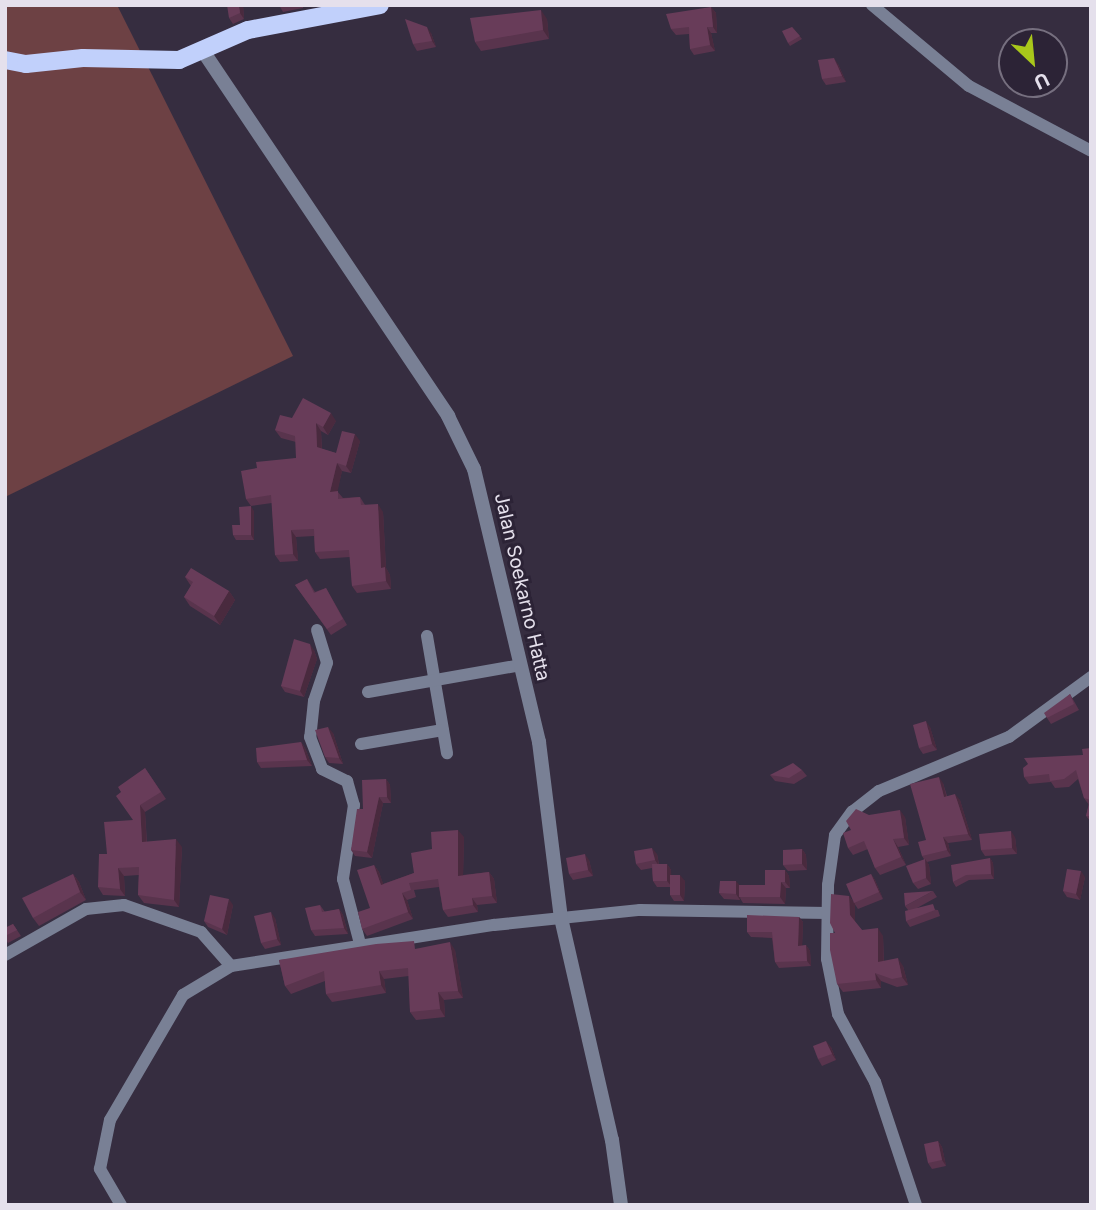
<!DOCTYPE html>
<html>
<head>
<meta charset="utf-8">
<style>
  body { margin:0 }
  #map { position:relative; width:1096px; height:1210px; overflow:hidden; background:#362d40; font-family:Inter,sans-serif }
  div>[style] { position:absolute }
  .green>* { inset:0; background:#6d4144 }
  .minor>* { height:12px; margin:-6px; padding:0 6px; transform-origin:6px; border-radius:6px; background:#798095 }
  .tertiary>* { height:14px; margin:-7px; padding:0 7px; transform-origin:7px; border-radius:7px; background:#798095 }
  .primary>* { height:18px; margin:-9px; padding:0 9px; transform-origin:9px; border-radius:9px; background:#c1d0fb }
  .wall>* { inset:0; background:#59344d }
  .shaded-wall>* { inset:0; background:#492a3e }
  .building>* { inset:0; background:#683c59 }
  span { translate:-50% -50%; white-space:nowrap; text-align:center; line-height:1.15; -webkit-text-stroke:6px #2c2336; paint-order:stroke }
  .street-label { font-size:19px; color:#e5e0ec }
  .frame { position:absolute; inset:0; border:7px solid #e5e0ec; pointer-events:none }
  .north { position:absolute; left:998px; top:28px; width:70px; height:70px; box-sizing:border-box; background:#2c2336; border:2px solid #766f7f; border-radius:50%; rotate:154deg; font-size:19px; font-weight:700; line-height:28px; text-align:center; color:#e5e0ec }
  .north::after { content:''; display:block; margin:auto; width:24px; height:32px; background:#a9c71b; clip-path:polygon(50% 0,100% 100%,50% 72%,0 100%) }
</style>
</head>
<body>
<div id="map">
  <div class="green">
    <i style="clip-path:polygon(5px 5px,117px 5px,293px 356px,5px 497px)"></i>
  </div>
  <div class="minor">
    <i style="left:872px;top:5px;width:126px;rotate:39.9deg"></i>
    <i style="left:969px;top:86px;width:138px;rotate:28deg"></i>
    <i style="left:317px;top:630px;width:34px;rotate:73deg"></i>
    <i style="left:327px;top:663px;width:40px;rotate:108.9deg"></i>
    <i style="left:314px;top:701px;width:36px;rotate:96deg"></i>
    <i style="left:310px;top:737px;width:34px;rotate:69deg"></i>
    <i style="left:322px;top:769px;width:28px;rotate:26deg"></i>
    <i style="left:347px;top:781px;width:25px;rotate:74deg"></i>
    <i style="left:354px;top:805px;width:75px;rotate:98.5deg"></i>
    <i style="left:343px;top:879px;width:67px;rotate:75.3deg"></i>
    <i style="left:427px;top:636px;width:119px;rotate:80.3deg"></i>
    <i style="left:368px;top:692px;width:155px;rotate:-10deg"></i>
    <i style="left:361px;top:744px;width:83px;rotate:-9.7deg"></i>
    <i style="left:5px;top:955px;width:93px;rotate:-29.6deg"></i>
    <i style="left:86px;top:909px;width:38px;rotate:-6deg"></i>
    <i style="left:124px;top:905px;width:82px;rotate:19.3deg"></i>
    <i style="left:201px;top:932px;width:45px;rotate:48.6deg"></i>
    <i style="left:121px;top:1205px;width:42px;rotate:-120.3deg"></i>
    <i style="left:100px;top:1169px;width:50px;rotate:-78.5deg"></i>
    <i style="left:110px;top:1120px;width:145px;rotate:-59.7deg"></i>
    <i style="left:183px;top:995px;width:56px;rotate:-31.1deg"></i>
    <i style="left:231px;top:966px;width:266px;rotate:-8.9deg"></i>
    <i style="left:494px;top:925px;width:147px;rotate:-5.9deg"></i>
    <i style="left:640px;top:910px;width:188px;rotate:0.9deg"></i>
    <i style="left:916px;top:1205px;width:130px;rotate:-108.4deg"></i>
    <i style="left:875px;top:1082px;width:77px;rotate:-118.6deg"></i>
    <i style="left:838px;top:1014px;width:56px;rotate:-101.3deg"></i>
    <i style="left:827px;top:959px;width:74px;rotate:-89.2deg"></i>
    <i style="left:828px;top:885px;width:50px;rotate:-82deg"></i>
    <i style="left:835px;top:835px;width:29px;rotate:-54deg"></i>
    <i style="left:852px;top:812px;width:34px;rotate:-38deg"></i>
    <i style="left:879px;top:791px;width:141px;rotate:-22.6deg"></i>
    <i style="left:1009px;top:737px;width:102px;rotate:-36.2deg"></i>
  </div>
  <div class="tertiary">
    <i style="left:203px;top:51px;width:440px;rotate:56.1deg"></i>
    <i style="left:448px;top:416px;width:59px;rotate:63.9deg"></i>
    <i style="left:474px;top:469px;width:281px;rotate:76.6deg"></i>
    <i style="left:539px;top:742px;width:177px;rotate:82.9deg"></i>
    <i style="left:561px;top:918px;width:228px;rotate:77.1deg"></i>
    <i style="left:612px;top:1140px;width:66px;rotate:82.1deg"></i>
  </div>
  <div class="primary">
    <i style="left:5px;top:60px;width:21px;rotate:11deg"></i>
    <i style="left:26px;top:64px;width:57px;rotate:-6deg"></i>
    <i style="left:83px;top:58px;width:96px;rotate:1.2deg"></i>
    <i style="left:179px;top:60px;width:75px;rotate:-23.5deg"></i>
    <i style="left:248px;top:30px;width:134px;rotate:-10.7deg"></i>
  </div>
  <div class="wall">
    <i style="clip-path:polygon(243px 5px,244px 19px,233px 24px,229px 18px)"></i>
    <i style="clip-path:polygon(279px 5px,303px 5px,303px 8px,283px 12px)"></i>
    <i style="clip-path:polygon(711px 7px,716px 13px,717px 33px,711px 33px,715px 51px,694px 55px,690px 49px,689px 34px,676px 35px,671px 29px)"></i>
    <i style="clip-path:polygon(547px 19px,549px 39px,481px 51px,475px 42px)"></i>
    <i style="clip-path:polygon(792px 27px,802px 39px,790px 46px,788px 43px)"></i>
    <i style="clip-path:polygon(431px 33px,436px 47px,417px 51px,413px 44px)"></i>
    <i style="clip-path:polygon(838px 64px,846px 82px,826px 85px,822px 79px)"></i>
    <i style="clip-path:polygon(292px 418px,336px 421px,328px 435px,321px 431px,322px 449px,336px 453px,360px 441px,351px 473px,342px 471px,337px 491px,343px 498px,360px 497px,365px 505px,383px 512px,386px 568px,390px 575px,391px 589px,357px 593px,352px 586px,350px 557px,320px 559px,315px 552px,314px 536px,296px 537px,298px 561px,280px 562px,275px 555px,272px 503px,251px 506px,246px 499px,257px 468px,296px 458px,296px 442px,281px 438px,275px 430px)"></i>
    <i style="clip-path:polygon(254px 511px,254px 540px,236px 540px,233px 535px)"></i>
    <i style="clip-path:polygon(185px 577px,229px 591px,235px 600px,220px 625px,190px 606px,184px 597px,191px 586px)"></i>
    <i style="clip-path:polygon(307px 579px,315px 592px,326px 588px,347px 625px,331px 635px,295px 585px)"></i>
    <i style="clip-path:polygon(314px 650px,317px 659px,304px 697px,285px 692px,281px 686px)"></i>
    <i style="clip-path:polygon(1070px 694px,1079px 710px,1051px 724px,1047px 718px)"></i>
    <i style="clip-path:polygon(930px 727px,937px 750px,923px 754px,919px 748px)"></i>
    <i style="clip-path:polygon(333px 733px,343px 764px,329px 763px,325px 757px)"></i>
    <i style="clip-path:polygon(301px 742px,305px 748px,312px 766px,261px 768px,257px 762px)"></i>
    <i style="clip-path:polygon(1091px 748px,1091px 822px,1086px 816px,1089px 805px,1084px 798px,1078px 779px,1069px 787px,1055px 788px,1051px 782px,1029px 784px,1024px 777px,1083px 755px)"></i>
    <i style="clip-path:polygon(145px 768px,166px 799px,145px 812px,147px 842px,182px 847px,179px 907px,144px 903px,138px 895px,139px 875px,124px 876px,125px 896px,103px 895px,98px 887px,107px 854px,133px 820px)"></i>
    <i style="clip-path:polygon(802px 770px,807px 776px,794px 784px,775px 781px,770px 775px)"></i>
    <i style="clip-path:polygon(386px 779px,390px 785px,391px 803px,383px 803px,372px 858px,355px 856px,351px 850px,363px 809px)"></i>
    <i style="clip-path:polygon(943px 783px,947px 796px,960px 800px,972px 840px,948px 843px,951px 856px,927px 862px,929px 865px,931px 884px,918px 889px,913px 883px,924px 859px,922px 856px)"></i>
    <i style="clip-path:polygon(869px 815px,905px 817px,909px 845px,898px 847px,906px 865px,880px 875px,875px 868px,868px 849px,853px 855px,848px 848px,851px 830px)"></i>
    <i style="clip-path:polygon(464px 837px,463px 875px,489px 872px,494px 879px,497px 903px,477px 905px,478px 912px,448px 917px,443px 910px,439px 887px,414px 890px,416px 897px,407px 900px,413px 919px,367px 936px,362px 929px,370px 908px,374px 865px,379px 872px,383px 884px,414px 873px,432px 849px)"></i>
    <i style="clip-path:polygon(1015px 837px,1017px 854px,985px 856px,981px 850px)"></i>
    <i style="clip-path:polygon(802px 849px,806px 855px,807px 870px,788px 871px,783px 865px)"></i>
    <i style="clip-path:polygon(657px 854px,659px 864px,667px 864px,671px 870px,671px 875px,685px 881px,684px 901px,674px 901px,670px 895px,670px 887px,657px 887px,653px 881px,652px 868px,641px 870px,636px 864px)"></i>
    <i style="clip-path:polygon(990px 858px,993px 863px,994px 879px,969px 880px,956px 887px,953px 882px)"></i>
    <i style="clip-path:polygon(589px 860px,593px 876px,573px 880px,569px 874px)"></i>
    <i style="clip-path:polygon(785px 870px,789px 876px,790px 888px,786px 888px,785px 904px,743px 903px,740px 898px,740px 900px,724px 899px,719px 893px,739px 886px,765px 885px)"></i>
    <i style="clip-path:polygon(73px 874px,79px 882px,86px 900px,39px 926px,33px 918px)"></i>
    <i style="clip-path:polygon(871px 874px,875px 880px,883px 899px,858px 909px,854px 903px)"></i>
    <i style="clip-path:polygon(1085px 877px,1080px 900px,1067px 897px,1063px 891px)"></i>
    <i style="clip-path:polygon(933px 891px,937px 897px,917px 908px,938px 910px,940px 916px,910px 927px,906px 921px,908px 910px,905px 906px)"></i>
    <i style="clip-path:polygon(849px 896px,855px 904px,855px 922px,862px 930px,883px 936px,884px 961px,903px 966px,908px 985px,897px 987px,881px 981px,881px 988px,843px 992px,837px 984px,835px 933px)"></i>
    <i style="clip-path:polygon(233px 905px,227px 935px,208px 927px,204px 921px)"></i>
    <i style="clip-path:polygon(320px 905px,325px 912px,339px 909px,343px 915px,348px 934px,315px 936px,311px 930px)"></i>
    <i style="clip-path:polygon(799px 917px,803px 922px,802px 946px,806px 945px,810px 951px,811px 966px,779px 968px,775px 962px,772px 938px,751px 937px,747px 932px)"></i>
    <i style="clip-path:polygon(275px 918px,281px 945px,265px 949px,261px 943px)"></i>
    <i style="clip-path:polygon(13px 924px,21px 936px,8px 943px,5px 938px,5px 928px)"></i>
    <i style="clip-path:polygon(419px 949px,455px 950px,463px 998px,444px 1000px,445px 1017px,416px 1020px,410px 1012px,409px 976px,384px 979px,386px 993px,332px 1002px,326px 994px,325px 981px,291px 994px,285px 986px,279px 960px)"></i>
    <i style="clip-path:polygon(831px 1047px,836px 1060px,822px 1066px,818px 1059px)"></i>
    <i style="clip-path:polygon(938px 1141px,942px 1147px,946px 1166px,932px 1169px,928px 1163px)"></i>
  </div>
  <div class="shaded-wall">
    <i style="clip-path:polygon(239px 5px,243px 5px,244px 19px,240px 13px)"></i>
    <i style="clip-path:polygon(711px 7px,716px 13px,717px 33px,713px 27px)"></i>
    <i style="clip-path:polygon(541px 10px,547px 19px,549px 39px,543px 30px)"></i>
    <i style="clip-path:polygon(427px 27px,431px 33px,436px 47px,432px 41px)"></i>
    <i style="clip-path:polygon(707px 27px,711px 33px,715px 51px,710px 45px)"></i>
    <i style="clip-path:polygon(834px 58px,838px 64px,846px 82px,842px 76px)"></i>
    <i style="clip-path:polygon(331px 413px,336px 421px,328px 435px,323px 427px)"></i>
    <i style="clip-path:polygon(316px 423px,321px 431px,322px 454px,317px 447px)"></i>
    <i style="clip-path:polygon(355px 434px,360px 441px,351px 473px,346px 466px)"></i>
    <i style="clip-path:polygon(337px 463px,342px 471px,336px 499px,330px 492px)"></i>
    <i style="clip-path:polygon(378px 504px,383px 512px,386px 568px,390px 575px,391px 589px,386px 581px,381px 568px)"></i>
    <i style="clip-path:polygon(251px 506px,254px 511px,254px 540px,251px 535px)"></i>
    <i style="clip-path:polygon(291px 530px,296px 537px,298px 561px,293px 554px)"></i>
    <i style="clip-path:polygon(229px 591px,235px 600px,220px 625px,214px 616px)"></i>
    <i style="clip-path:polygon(310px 644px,314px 650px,317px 659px,304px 697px,300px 691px)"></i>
    <i style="clip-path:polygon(926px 721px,930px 727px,937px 750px,932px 744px)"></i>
    <i style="clip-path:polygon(328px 727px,333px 733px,343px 764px,339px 758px)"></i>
    <i style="clip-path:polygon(301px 742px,305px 748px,312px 766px,307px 760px)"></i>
    <i style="clip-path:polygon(939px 777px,943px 783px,948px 803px,944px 797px)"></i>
    <i style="clip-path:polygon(386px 779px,390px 785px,391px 803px,387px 797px)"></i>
    <i style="clip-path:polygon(955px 794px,960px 800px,972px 840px,968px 834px)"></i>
    <i style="clip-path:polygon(379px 797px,383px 803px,372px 858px,367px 852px)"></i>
    <i style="clip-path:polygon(140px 805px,145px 812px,147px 850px,142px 842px)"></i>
    <i style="clip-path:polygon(900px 810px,905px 817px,909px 845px,904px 838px)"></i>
    <i style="clip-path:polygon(458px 830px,464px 837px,463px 883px,458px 876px)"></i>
    <i style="clip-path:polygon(1011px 831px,1015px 837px,1017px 854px,1012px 848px)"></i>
    <i style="clip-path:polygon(943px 837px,948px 843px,951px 856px,947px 850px)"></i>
    <i style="clip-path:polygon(176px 839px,182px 847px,179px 907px,174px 900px)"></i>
    <i style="clip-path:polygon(893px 839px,898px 847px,906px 865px,901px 857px)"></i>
    <i style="clip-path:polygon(652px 848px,657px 854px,659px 866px,655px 860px)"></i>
    <i style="clip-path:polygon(802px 849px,806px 855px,807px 870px,802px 864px)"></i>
    <i style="clip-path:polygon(585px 854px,589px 860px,593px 876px,588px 870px)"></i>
    <i style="clip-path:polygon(990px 858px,993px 863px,994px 879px,991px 874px)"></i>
    <i style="clip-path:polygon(925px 859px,929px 865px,931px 884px,926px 878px)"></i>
    <i style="clip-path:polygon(667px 864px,671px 870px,672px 887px,667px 881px)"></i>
    <i style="clip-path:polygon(374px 865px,379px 872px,386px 892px,381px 885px)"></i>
    <i style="clip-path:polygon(118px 868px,124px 876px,125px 896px,120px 889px)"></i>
    <i style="clip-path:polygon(785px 870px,789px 876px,790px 888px,785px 882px)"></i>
    <i style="clip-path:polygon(1081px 871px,1085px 877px,1080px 900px,1076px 894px)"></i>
    <i style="clip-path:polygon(489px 872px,494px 879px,497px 903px,492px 896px)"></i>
    <i style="clip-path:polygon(73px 874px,79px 882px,86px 900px,80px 892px)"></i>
    <i style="clip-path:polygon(871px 874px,875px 880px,883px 899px,879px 892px)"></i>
    <i style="clip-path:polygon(680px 875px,685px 881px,684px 901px,680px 895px)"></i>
    <i style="clip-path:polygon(736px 881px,741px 887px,740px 900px,736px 894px)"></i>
    <i style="clip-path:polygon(781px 882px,786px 888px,785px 904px,780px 897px)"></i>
    <i style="clip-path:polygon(402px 893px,407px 900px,413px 919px,408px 912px)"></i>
    <i style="clip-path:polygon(849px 896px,855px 904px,855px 924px,850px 915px)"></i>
    <i style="clip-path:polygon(472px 898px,477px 905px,478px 912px,473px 905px)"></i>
    <i style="clip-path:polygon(229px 899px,233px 905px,227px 935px,222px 929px)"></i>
    <i style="clip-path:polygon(339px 909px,343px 915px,348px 934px,344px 928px)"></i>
    <i style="clip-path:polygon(271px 912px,275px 918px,281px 945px,277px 939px)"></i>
    <i style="clip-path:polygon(799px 917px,803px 922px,802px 952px,798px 946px)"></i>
    <i style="clip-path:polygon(878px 928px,883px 936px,884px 970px,878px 962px)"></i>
    <i style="clip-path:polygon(450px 942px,455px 950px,463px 998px,458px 991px)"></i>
    <i style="clip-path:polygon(806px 945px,810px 951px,811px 966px,807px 961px)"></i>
    <i style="clip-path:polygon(898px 958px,903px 966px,908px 985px,902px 977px)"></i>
    <i style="clip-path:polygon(379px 971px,384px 979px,386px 993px,381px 985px)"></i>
    <i style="clip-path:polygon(875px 973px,881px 981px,881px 988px,876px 980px)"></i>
    <i style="clip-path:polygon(438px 992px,444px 1000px,445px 1017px,440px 1009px)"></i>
    <i style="clip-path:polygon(826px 1041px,831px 1047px,836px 1060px,832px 1054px)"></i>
    <i style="clip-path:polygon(938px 1141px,942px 1147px,946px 1166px,942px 1160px)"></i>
  </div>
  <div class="building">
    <i style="clip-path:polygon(227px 5px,239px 5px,240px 13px,229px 18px)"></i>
    <i style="clip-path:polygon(711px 7px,713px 27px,707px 27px,710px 45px,690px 49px,689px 27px,671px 29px,666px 14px)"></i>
    <i style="clip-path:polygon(541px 10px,543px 30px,475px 42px,470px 18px)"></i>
    <i style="clip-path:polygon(405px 19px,427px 27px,432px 41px,413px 44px)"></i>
    <i style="clip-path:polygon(792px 27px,800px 36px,788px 43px,782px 31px)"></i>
    <i style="clip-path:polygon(834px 58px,842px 76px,822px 79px,818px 60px)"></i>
    <i style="clip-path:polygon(303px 398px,331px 413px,323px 427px,316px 423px,317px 447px,336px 453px,342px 431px,355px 434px,346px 466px,337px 463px,330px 492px,338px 491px,338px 499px,360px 497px,361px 505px,378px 504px,381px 568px,385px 567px,386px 581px,352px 586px,349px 550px,315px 552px,314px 529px,291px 530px,293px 554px,275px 555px,271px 495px,246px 499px,241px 471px,257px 468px,256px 462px,296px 458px,295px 436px,275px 430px,280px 415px,292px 418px)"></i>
    <i style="clip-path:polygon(251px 506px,251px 535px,233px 535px,232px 525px,240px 525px,239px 507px)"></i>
    <i style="clip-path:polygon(191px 568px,229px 591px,214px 616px,184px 597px,193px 582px,185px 577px)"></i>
    <i style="clip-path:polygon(307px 579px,314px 593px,326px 588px,343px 619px,327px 629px,295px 585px)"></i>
    <i style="clip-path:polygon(294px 639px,310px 644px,312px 653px,300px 691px,281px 686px)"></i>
    <i style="clip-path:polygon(1070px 694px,1074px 704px,1047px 718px,1044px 713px)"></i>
    <i style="clip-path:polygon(926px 721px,932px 744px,919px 748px,913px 725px)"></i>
    <i style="clip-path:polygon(328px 727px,339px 758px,325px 757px,315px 730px)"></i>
    <i style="clip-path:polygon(301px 742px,307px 760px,257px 762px,256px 748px)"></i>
    <i style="clip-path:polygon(1091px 748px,1091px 800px,1084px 798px,1076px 770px,1064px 779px,1050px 781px,1049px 774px,1024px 777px,1023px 768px,1028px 764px,1024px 758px,1083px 755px,1082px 749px)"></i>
    <i style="clip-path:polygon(793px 763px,802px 770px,789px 778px,770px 775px)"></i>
    <i style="clip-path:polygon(145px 768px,161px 792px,140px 805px,142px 842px,176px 839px,174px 900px,138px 895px,139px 867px,118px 868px,120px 889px,98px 887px,99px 854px,107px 854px,104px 822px,133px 820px,116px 796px,121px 792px,118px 787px)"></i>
    <i style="clip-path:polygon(939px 777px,944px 797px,955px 794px,968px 834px,943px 837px,947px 850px,922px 856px,918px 842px,926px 840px,910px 784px)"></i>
    <i style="clip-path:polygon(386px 779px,387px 797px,379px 797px,367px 852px,351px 850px,357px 809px,363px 809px,362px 780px)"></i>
    <i style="clip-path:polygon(1089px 803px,1091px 803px,1091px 816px,1086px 816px)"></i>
    <i style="clip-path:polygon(856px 809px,869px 815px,900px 810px,904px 838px,893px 839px,901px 857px,875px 868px,864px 841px,848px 848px,843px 833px,851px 830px,846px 821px)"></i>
    <i style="clip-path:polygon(458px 830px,458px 876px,489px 872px,492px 896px,472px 898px,473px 905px,443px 910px,438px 879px,409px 883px,411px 890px,402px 893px,408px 912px,362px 929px,358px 912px,370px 908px,357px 870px,374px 865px,381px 885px,414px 873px,411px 853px,432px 849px,431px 832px)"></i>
    <i style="clip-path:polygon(1011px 831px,1012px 848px,981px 850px,979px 834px)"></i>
    <i style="clip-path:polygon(652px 848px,655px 860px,636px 864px,634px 851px)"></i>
    <i style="clip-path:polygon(802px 849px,802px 864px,783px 865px,783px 850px)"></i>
    <i style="clip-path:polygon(585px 854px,588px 870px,569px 874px,566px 858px)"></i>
    <i style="clip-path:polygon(990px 858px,991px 874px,966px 875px,953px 882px,951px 865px)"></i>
    <i style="clip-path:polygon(925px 859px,926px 878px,913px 883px,906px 866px)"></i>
    <i style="clip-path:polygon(652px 864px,667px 864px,667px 881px,653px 881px)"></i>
    <i style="clip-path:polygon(1067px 869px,1081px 871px,1076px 894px,1063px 891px)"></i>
    <i style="clip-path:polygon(765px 870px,785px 870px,785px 882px,781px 882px,780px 897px,739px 897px,739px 885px,765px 885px)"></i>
    <i style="clip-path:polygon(73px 874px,80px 892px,33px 918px,22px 898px)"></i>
    <i style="clip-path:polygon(871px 874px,879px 892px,854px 903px,846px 884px)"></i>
    <i style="clip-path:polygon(670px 875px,680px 875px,680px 895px,670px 895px)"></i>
    <i style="clip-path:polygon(720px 881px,736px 881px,736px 894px,719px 893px)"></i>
    <i style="clip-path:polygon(933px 891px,905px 906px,904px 893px)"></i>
    <i style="clip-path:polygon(831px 894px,849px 896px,850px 915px,862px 930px,878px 928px,878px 962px,898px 958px,902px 977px,892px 979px,875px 973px,876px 980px,837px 984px,830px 950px,830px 933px,835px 933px,830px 923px)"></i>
    <i style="clip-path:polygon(210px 895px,229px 899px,222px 929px,204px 921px)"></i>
    <i style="clip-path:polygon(933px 904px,935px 910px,906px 921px,905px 911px)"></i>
    <i style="clip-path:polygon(320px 905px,322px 912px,339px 909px,344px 928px,311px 930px,305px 908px)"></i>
    <i style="clip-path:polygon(271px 912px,277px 939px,261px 943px,254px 916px)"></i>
    <i style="clip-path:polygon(747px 915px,799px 917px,798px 946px,806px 945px,807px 961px,775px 962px,772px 932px,747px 932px)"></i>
    <i style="clip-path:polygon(13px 924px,17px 930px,5px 936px,5px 928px)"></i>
    <i style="clip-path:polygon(414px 941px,415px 949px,450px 942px,458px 991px,438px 992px,440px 1009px,410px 1012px,408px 968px,379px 971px,381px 985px,326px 994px,324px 971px,285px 986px,279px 960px,376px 944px)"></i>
    <i style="clip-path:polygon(826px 1041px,832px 1054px,818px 1059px,813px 1046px)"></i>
    <i style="clip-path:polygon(938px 1141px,942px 1160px,928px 1163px,924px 1144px)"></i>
  </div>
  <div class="street-label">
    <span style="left:522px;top:587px;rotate:77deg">Jalan Soekarno Hatta</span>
  </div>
  <div class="frame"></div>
  <div class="north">U</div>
</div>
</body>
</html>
